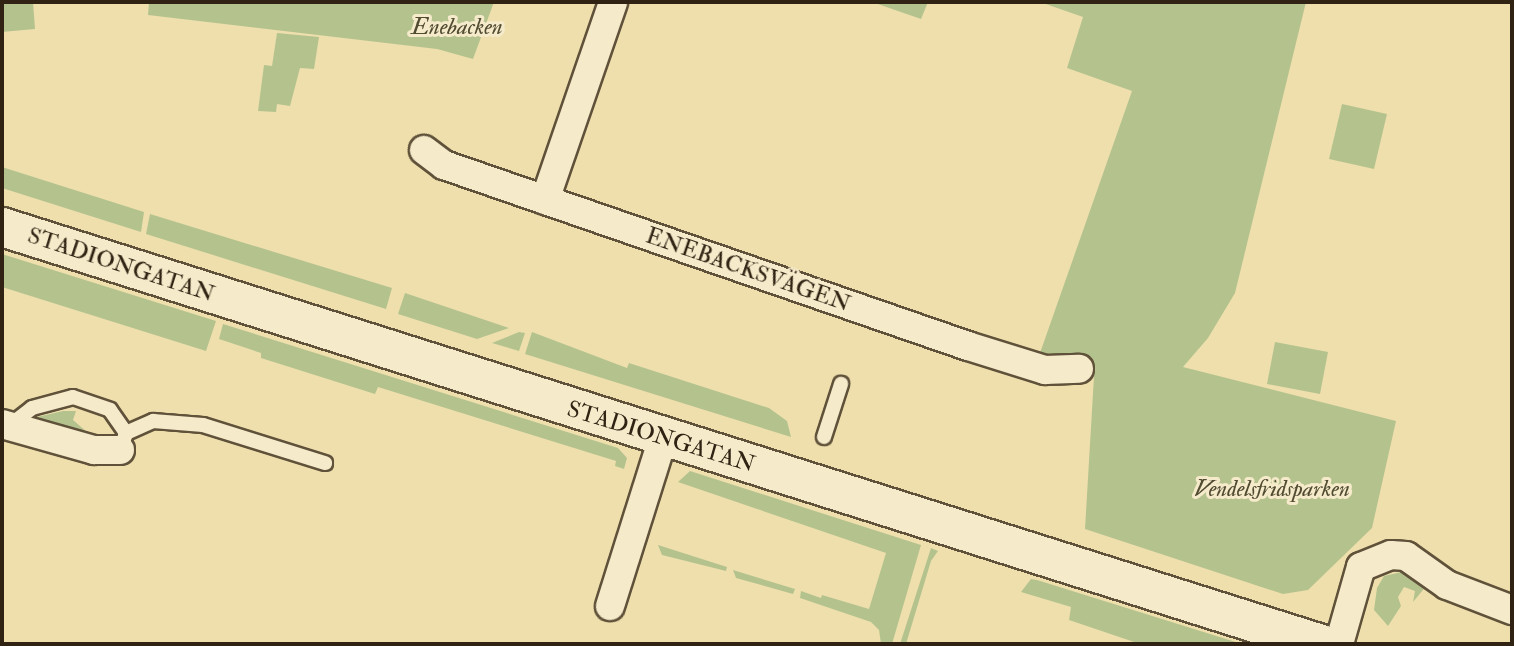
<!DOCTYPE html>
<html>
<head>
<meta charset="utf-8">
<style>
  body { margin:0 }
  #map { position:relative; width:1514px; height:646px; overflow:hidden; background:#efdfad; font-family:"IM FELL Double Pica",serif }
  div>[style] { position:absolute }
  .green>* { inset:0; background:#b4c38e }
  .roads { filter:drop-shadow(2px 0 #60523a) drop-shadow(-2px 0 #60523a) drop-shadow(0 2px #60523a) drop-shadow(0 -2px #60523a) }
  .lane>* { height:14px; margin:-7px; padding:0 7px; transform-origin:7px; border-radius:7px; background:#f5eaca }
  .street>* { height:28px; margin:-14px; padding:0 14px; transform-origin:14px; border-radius:14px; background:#f5eaca }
  .secondary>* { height:38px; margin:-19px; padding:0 19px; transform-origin:19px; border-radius:19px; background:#f5eaca }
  span { translate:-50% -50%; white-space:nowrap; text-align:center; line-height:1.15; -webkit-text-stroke:6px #f5eaca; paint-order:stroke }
  .park-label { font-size:23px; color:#514b32; font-style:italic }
  .street-label { font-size:23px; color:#302313 }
  .frame { position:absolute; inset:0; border:4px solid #302313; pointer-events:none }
</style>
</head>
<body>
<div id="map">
  <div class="green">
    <i style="clip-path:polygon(2px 2px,33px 2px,35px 29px,2px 32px)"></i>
    <i style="clip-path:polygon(149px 2px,494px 2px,473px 59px,437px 49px,148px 15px)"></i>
    <i style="clip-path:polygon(872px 2px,928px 2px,921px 19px)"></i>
    <i style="clip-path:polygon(1040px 2px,1306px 2px,1235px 293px,1208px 338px,1183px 367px,1396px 421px,1372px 528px,1308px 590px,1283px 594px,1085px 529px,1094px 376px,1040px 353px,1132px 91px,1067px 68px,1083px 17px)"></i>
    <i style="clip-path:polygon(277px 33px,319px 37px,314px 69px,300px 68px,290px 106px,277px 104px,276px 112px,258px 111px,264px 65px,272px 66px)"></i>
    <i style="clip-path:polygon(1342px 104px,1387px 114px,1374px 169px,1329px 159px)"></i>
    <i style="clip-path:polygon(2px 167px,144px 212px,141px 232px,2px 188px)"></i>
    <i style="clip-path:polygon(150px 214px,392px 288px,386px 309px,146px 234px)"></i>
    <i style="clip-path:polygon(2px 254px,216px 321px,206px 351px,2px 287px)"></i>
    <i style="clip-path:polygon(405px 293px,509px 328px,477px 339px,398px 314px)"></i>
    <i style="clip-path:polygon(223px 324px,618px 448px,627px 458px,624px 469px,615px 466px,616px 461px,378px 387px,375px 394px,261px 358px,261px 353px,219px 339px)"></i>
    <i style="clip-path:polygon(519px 332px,525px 333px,519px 351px,492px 343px)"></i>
    <i style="clip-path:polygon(532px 332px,627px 368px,629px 363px,769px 408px,787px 421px,791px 437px,525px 354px)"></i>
    <i style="clip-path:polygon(1275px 342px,1328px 352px,1320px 394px,1267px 384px)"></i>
    <i style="clip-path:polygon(63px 411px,76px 411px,73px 420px,87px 432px,37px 417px)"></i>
    <i style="clip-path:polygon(690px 471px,921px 545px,892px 644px,881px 644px,879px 630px,871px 622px,800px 598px,801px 591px,821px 598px,822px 595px,869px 609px,886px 553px,678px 482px)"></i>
    <i style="clip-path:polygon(658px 545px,727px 567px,726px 571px,662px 555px)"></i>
    <i style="clip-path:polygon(931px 548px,938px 551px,931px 561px,906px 644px,900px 644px)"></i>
    <i style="clip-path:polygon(733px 570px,795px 589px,793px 594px,736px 578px)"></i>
    <i style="clip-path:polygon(1406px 571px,1427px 585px,1413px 602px,1415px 591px,1404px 587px,1398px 597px,1401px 606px,1388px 626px,1374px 610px,1377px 588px,1384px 576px)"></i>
    <i style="clip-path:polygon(1031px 579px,1037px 580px,1242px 644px,1140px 644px,1069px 620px,1071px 607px,1021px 592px)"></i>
  </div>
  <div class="roads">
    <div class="lane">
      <i style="left:9px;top:426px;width:29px;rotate:-38deg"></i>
      <i style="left:32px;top:408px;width:42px;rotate:-15deg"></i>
      <i style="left:73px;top:397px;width:39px;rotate:19deg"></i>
      <i style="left:110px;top:410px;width:28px;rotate:55deg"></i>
      <i style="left:126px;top:433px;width:9px;rotate:108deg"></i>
      <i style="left:126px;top:433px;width:30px;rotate:-24deg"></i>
      <i style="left:153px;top:421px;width:50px;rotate:4.6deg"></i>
      <i style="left:203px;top:425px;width:128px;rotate:17.3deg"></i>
      <i style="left:824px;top:437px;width:56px;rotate:-72.2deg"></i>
    </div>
    <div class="street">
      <i style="left:424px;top:150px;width:25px;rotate:37deg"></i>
      <i style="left:444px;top:165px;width:554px;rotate:19.06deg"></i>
      <i style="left:968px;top:346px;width:81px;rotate:17.3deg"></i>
      <i style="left:1045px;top:370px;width:34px;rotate:-2deg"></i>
      <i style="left:545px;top:200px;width:209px;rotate:-71deg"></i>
      <i style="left:2px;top:424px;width:96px;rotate:15.8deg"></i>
      <i style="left:94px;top:450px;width:26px"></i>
      <i style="left:610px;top:606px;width:176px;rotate:-72.5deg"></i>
      <i style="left:1339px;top:644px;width:80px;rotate:-74.1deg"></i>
      <i style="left:1361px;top:567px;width:32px;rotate:-22deg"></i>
      <i style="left:1391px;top:555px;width:15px;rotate:4deg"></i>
      <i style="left:1406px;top:556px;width:50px;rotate:35.3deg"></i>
      <i style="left:1447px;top:585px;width:70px;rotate:21deg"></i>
    </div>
    <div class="secondary">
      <i style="left:2px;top:227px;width:1383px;rotate:17.54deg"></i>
    </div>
  </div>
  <div class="park-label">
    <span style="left:457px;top:27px">Enebacken</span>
    <span style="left:1272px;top:489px">Vendelsfridsparken</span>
  </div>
  <div class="street-label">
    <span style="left:121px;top:265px;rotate:18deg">STADIONGATAN</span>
    <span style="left:748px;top:270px;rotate:19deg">ENEBACKSVÄGEN</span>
    <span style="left:661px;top:437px;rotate:17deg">STADIONGATAN</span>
  </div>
  <div class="frame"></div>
</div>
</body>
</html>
